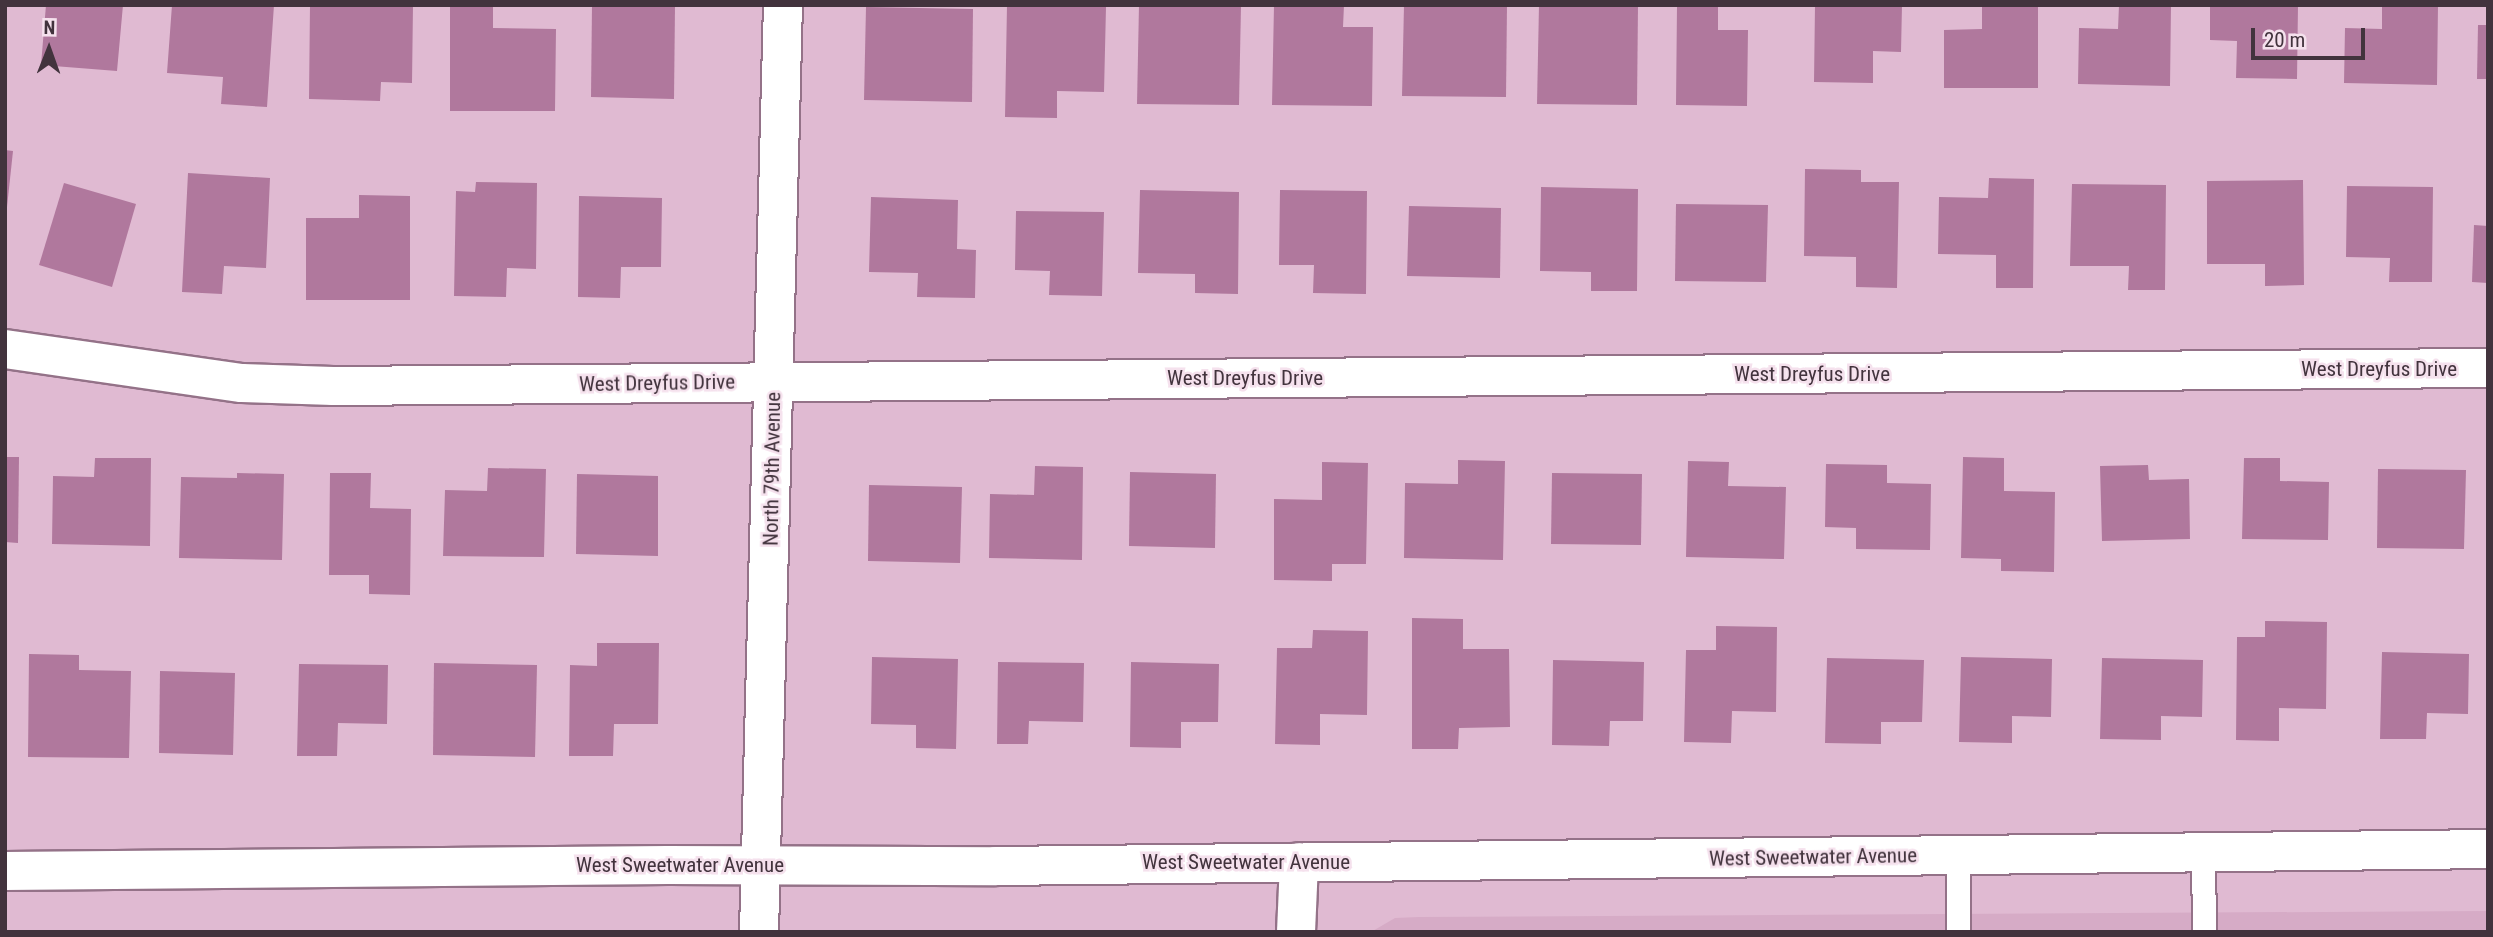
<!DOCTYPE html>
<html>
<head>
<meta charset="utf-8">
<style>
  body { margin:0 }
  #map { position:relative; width:2493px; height:937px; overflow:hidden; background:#e0bad2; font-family:"Roboto Condensed",sans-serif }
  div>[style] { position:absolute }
  .built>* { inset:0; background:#d6abc6 }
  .building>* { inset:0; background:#b0789d }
  .roads { filter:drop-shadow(2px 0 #947288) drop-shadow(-2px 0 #947288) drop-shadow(0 2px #947288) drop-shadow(0 -2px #947288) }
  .service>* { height:23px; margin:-11.5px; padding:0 11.5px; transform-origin:11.5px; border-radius:11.5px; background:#fff }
  .minor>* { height:38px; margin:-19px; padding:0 19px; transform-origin:19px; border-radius:19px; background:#fff }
  .tertiary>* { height:38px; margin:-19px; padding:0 19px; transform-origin:19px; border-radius:19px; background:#fff }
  span { translate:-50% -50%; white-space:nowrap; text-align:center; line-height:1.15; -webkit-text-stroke:5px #f5e1ed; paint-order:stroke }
  .street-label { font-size:21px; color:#42333d }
  .frame { position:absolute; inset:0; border:7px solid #42333d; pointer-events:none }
  .north { position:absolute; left:14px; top:14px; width:70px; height:70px; -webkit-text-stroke:5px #f5e1ed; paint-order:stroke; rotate:1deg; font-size:19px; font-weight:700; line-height:28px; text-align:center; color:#42333d }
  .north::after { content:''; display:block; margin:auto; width:24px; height:32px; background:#42333d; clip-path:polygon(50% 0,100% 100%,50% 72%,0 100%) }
  .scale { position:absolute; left:2251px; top:28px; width:114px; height:32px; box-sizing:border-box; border:4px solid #42333d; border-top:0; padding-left:9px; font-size:21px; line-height:24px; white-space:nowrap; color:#42333d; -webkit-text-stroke:5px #f5e1ed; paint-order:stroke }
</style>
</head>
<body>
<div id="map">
  <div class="built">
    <i style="clip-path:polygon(2488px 911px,2488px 932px,1371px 932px,1395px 918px,1419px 917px)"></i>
  </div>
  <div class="building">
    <i style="clip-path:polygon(46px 5px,123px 5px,117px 71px,41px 65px)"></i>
    <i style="clip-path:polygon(172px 5px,274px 5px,267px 107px,221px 104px,223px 77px,167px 73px)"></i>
    <i style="clip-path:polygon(310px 5px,413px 5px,412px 83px,381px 82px,380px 101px,309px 99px)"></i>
    <i style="clip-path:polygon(450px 5px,493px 5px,493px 28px,556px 29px,555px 111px,450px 111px)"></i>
    <i style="clip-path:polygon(592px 5px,675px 6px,674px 99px,591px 97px)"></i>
    <i style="clip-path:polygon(1007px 5px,1106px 7px,1104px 92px,1057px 91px,1057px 118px,1005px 117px)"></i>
    <i style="clip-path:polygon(1139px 5px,1241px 5px,1239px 105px,1137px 104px)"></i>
    <i style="clip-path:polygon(1274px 5px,1344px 5px,1343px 27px,1373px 27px,1372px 106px,1272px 105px)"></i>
    <i style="clip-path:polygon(1404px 5px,1507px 5px,1506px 97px,1402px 96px)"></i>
    <i style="clip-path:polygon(1539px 5px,1638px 5px,1637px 105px,1537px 104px)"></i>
    <i style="clip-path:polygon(1677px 5px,1718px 5px,1718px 30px,1748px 30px,1747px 106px,1676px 105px)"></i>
    <i style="clip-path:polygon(1815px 5px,1902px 5px,1901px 52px,1873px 51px,1873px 83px,1814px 82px)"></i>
    <i style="clip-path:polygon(1982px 5px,2038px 5px,2038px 88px,1944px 88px,1944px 30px,1982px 29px)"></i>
    <i style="clip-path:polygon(2119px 5px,2171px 5px,2170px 86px,2078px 84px,2079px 28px,2118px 29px)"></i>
    <i style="clip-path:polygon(2210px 5px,2298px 5px,2297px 79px,2236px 78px,2237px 41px,2210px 40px)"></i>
    <i style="clip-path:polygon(2382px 5px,2438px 5px,2437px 85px,2344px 83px,2345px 28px,2382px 29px)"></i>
    <i style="clip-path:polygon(866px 7px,973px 9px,972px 102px,864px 100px)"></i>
    <i style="clip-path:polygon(2478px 25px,2488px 25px,2488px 79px,2477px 79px)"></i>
    <i style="clip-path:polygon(5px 150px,13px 151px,7px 207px,5px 207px)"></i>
    <i style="clip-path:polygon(1805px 169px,1861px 170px,1861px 182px,1899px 182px,1897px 288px,1856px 287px,1856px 257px,1804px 256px)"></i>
    <i style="clip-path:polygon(188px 173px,270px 178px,266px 268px,224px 266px,222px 294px,182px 292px)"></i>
    <i style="clip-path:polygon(1989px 178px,2034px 179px,2033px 288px,1996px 288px,1996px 255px,1938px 254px,1939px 197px,1988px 198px)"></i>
    <i style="clip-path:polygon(2303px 180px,2304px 285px,2265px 286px,2265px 264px,2207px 264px,2207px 181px)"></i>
    <i style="clip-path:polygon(476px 182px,537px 183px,536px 269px,507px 268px,506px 297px,454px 296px,456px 191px,475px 192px)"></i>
    <i style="clip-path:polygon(64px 183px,136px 204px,112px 287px,39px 265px)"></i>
    <i style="clip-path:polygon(2072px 184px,2166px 185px,2165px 290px,2128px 290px,2129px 266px,2070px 266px)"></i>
    <i style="clip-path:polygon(2347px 186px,2433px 187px,2432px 282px,2389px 282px,2390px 258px,2346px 257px)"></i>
    <i style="clip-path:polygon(1541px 187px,1638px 189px,1637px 291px,1591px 291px,1591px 272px,1540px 271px)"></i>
    <i style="clip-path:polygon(1140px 190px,1239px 192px,1238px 294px,1195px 293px,1195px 274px,1138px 273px)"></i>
    <i style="clip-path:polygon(1280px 190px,1367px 191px,1366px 294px,1313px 293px,1314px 265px,1279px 265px)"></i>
    <i style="clip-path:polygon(359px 195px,410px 196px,410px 300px,306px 300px,306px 218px,359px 218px)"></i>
    <i style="clip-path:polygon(579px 196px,662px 198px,661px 267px,621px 267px,620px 298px,578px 297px)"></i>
    <i style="clip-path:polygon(871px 197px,958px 200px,957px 249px,976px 250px,975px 298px,917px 297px,918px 273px,869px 272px)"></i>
    <i style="clip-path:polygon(1676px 204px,1768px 205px,1766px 282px,1675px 281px)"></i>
    <i style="clip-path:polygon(1409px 206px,1501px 208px,1500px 278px,1407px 276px)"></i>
    <i style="clip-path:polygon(1016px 211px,1104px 212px,1102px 296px,1049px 295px,1050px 271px,1015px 270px)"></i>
    <i style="clip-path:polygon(2474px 225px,2488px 226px,2488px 283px,2472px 282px)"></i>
    <i style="clip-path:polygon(5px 457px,19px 457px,18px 543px,5px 542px)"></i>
    <i style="clip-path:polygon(1963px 457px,2004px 458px,2004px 491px,2055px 492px,2054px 572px,2001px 571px,2001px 559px,1961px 558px)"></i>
    <i style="clip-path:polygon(95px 458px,151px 458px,150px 546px,52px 544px,53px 476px,94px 477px)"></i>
    <i style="clip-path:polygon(2244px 458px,2280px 458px,2280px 481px,2329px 482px,2328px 540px,2242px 539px)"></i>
    <i style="clip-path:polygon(1458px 460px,1505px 461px,1503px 560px,1404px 558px,1405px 483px,1458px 484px)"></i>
    <i style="clip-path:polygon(1688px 461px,1729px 462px,1728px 486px,1786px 487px,1784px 559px,1686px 557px)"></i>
    <i style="clip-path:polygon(1322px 462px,1368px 463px,1366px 564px,1332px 564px,1332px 581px,1274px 580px,1274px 499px,1322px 500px)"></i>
    <i style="clip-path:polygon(1826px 464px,1887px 465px,1887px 483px,1931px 484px,1930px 550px,1856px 549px,1856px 528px,1825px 527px)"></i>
    <i style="clip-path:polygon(2148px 465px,2149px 480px,2189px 479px,2190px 539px,2102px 541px,2100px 466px)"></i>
    <i style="clip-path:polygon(1035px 466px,1083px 467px,1082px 560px,989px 558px,990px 494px,1034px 495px)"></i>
    <i style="clip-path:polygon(488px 468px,546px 469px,544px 557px,443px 556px,445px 490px,487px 491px)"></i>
    <i style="clip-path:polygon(2378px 469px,2466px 470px,2464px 549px,2377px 548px)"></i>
    <i style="clip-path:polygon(1130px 472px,1216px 474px,1215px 548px,1129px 546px)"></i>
    <i style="clip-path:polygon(237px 473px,284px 474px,282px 560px,179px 558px,181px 477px,237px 478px)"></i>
    <i style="clip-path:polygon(330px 473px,371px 473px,370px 508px,411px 509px,410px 595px,369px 594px,369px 575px,329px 575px)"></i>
    <i style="clip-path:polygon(1552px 473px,1642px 474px,1641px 545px,1551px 544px)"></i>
    <i style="clip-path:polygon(577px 474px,658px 476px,658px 556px,576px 554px)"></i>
    <i style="clip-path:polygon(869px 485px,962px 487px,960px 563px,868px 561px)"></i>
    <i style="clip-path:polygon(1412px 618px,1463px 619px,1463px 649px,1509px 649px,1510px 727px,1459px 728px,1458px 749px,1412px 749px)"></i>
    <i style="clip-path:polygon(2265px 621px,2327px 622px,2326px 709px,2279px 708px,2279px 741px,2236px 740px,2237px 637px,2265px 637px)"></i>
    <i style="clip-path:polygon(1716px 626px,1777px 627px,1776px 712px,1732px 711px,1731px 743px,1684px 742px,1686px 650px,1716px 650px)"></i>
    <i style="clip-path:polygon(1313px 630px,1368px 631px,1367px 715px,1320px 714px,1320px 745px,1275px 744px,1277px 648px,1312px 648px)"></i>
    <i style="clip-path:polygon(597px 643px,659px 643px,658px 724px,614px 724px,613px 756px,569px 756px,570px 665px,597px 666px)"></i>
    <i style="clip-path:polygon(2382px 652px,2469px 654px,2468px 714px,2427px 713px,2426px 739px,2380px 739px)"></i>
    <i style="clip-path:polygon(29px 654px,79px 655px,79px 670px,131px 671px,129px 758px,28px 757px)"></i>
    <i style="clip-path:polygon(872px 657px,958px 659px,956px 749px,916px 748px,916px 725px,871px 724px)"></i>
    <i style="clip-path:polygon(1961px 657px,2052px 659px,2051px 717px,2012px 716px,2012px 743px,1959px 742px)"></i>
    <i style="clip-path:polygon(1827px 658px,1924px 660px,1922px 722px,1881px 722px,1881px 744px,1825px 743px)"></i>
    <i style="clip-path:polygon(2102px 658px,2203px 660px,2202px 717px,2161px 716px,2161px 740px,2100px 739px)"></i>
    <i style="clip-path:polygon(1553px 660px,1644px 662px,1643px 721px,1610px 721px,1609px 746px,1552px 745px)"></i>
    <i style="clip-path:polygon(998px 662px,1084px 663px,1083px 722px,1029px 721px,1028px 744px,997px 744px)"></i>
    <i style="clip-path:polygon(1131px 662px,1219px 664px,1218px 722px,1181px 722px,1181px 748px,1130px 747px)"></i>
    <i style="clip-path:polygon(434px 663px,537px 665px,535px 757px,433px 755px)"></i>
    <i style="clip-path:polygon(299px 664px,388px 665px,387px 724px,338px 723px,337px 756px,297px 756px)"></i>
    <i style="clip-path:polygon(160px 671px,235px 673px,233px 755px,159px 753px)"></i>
  </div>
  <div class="roads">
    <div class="service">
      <i style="left:2203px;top:852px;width:80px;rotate:89.3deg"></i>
      <i style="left:1958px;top:932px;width:77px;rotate:-90deg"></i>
    </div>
    <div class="minor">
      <i style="left:5px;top:349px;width:239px;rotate:8.2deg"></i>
      <i style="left:242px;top:383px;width:91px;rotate:1.9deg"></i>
      <i style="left:333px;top:386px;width:2155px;rotate:-0.48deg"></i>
      <i style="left:1296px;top:932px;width:70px;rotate:-87.5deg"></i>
    </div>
    <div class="tertiary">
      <i style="left:5px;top:871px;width:663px;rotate:-0.52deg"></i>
      <i style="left:668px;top:865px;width:328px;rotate:0.2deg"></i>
      <i style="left:996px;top:866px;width:1492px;rotate:-0.65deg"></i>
      <i style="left:759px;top:932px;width:927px;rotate:-88.52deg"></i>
    </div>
  </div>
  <div class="street-label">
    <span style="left:2379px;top:369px">West Dreyfus Drive</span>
    <span style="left:1812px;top:374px">West Dreyfus Drive</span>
    <span style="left:1245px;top:378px">West Dreyfus Drive</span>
    <span style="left:657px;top:383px;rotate:-1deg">West Dreyfus Drive</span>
    <span style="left:772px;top:469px;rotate:-89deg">North 79th Avenue</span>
    <span style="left:1813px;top:857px;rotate:-1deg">West Sweetwater Avenue</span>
    <span style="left:1246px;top:862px">West Sweetwater Avenue</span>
    <span style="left:680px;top:865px">West Sweetwater Avenue</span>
  </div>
  <div class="frame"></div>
  <div class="north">N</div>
  <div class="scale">20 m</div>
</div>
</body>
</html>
